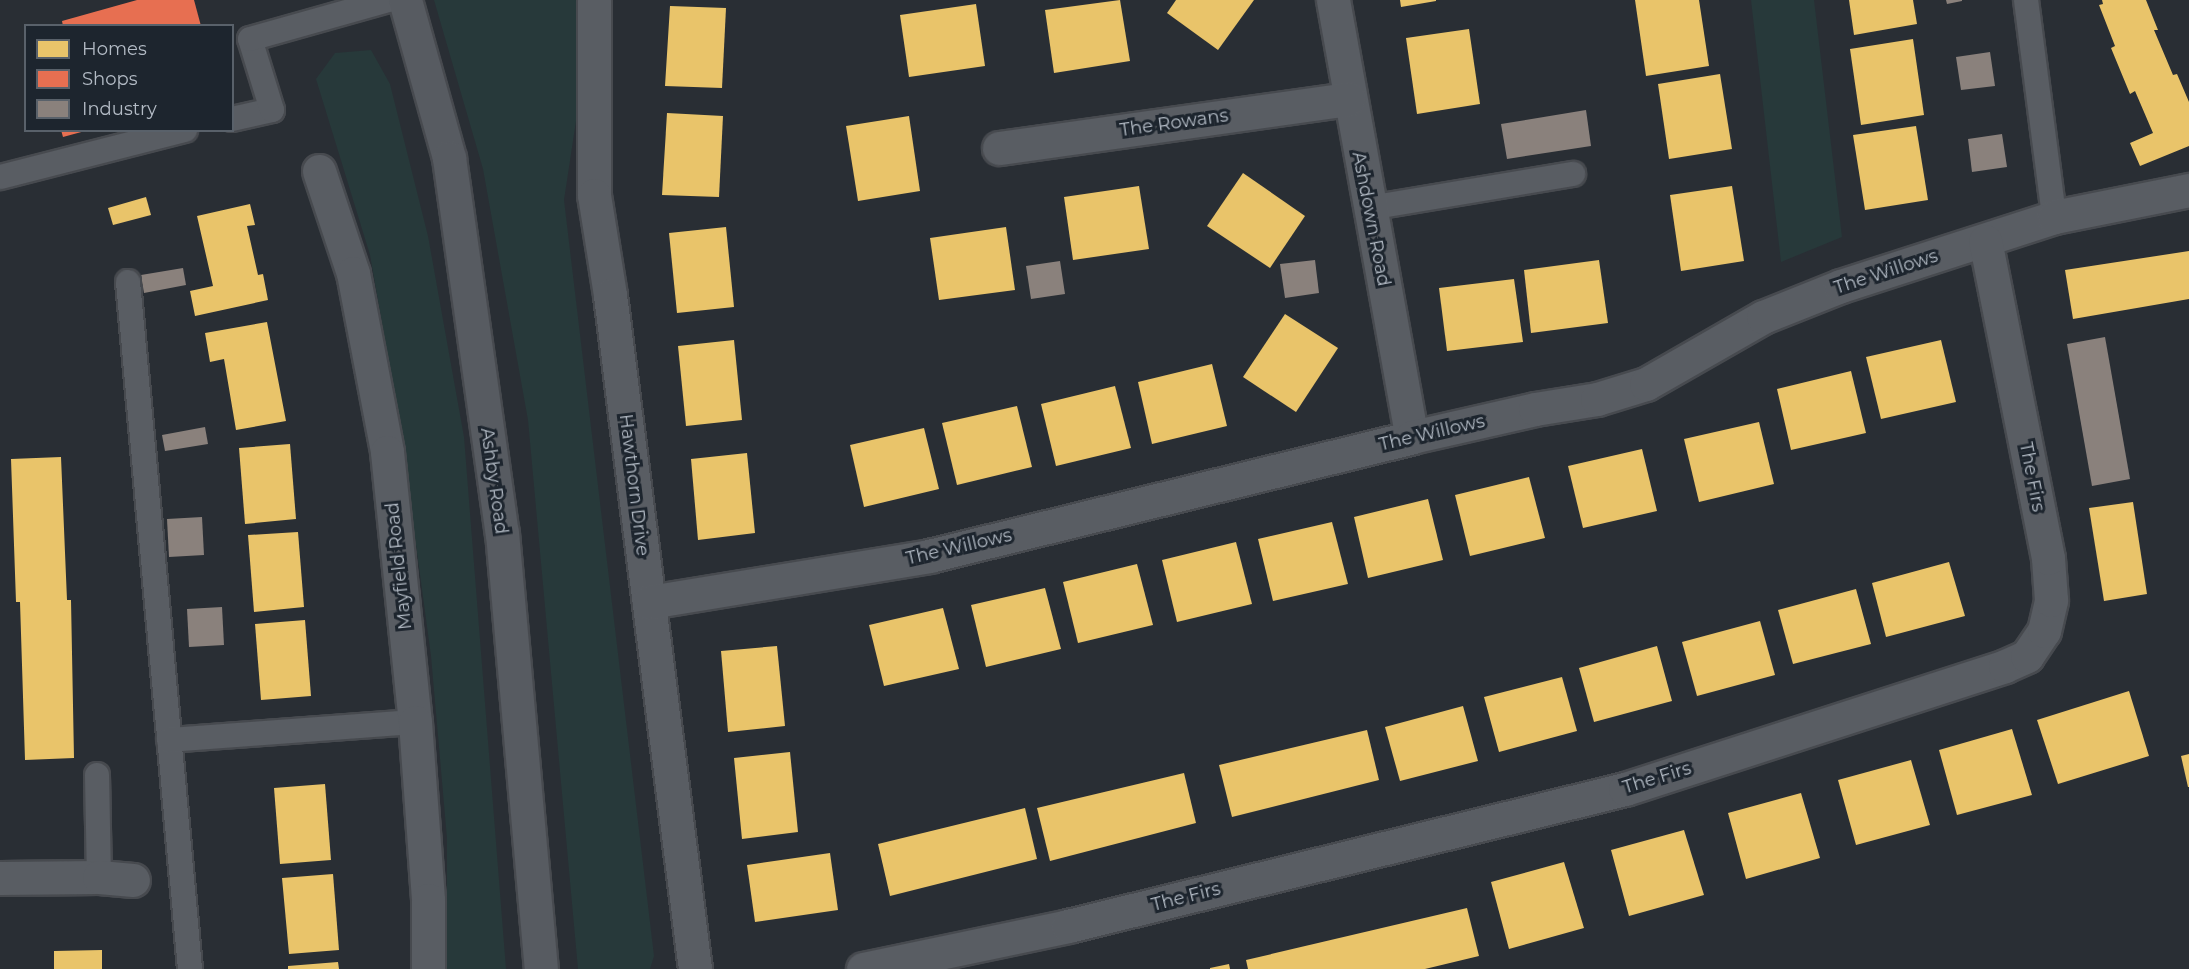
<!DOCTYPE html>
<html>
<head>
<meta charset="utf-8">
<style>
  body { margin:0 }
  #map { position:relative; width:2189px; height:969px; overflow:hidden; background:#292e34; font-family:Montserrat,sans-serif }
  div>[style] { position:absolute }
  .green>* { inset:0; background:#27393a }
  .homes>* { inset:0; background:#e9c46a }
  .shops>* { inset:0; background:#e76f51 }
  .industry>* { inset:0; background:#8a817c }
  .roads { filter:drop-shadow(2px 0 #474a4f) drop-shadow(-2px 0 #474a4f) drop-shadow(0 2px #474a4f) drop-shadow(0 -2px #474a4f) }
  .lane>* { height:24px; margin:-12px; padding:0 12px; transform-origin:12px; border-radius:12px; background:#595d63 }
  .street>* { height:33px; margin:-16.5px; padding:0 16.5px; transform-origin:16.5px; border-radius:16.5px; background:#595d63 }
  .secondary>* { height:33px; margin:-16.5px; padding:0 16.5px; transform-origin:16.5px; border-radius:16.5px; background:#575b61 }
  span { translate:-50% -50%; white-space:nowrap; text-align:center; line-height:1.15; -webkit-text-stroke:6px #1d252e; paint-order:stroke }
  .street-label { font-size:18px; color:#b3bbc5 }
  .legend { position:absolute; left:24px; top:24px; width:210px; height:108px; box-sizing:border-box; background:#1d252e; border:2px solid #59616a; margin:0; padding:8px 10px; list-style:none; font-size:18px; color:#b3bbc5 }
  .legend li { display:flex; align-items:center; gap:12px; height:30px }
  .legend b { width:30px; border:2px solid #59616a }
</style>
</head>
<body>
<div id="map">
  <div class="green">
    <i style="clip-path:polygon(434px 0,577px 0,581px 88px,564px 200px,654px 956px,650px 969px,578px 969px,528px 420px,483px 169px)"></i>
    <i style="clip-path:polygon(1751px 0,1814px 0,1842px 237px,1781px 262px)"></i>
    <i style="clip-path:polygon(371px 50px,390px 84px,428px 236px,464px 437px,506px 969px,447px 969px,447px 838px,431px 656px,399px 419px,370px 255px,316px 79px,335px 53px)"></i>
  </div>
  <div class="homes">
    <i style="clip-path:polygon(1120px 0,1130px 61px,1054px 73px,1045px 10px)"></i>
    <i style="clip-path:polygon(1176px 0,1254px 0,1218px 50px,1167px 13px)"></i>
    <i style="clip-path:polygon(1400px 0,1436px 0,1436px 1px,1401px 7px)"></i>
    <i style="clip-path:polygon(1635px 0,1699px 0,1709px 66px,1646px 76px)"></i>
    <i style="clip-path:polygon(1849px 0,1913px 0,1917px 24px,1854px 35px)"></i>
    <i style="clip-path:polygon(2102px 0,2146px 0,2158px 30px,2154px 30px,2173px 75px,2177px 74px,2189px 102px,2189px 146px,2140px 166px,2130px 143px,2153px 133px,2135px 91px,2130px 94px,2111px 48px,2115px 46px,2099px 5px,2103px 4px)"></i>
    <i style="clip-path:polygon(976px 4px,985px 66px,909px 77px,900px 15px)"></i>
    <i style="clip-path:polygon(670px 6px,726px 8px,722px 88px,665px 86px)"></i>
    <i style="clip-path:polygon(1469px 29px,1480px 104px,1417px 114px,1406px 38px)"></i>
    <i style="clip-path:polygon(1913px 39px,1924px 115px,1861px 125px,1850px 49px)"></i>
    <i style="clip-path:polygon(1720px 74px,1732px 149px,1669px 159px,1658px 84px)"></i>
    <i style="clip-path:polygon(667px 113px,723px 116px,719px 197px,662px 195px)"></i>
    <i style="clip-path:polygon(909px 116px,920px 191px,858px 201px,846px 126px)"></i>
    <i style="clip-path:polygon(1916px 126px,1928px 200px,1865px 210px,1853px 135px)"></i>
    <i style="clip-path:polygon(1243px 173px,1305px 216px,1270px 268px,1207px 226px)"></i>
    <i style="clip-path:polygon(1139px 186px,1149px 249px,1073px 260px,1064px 197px)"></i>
    <i style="clip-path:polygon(1732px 186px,1744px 261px,1681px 271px,1670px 195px)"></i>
    <i style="clip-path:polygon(146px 197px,151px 215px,113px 225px,108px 208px)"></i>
    <i style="clip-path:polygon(250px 204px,255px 225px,247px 226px,258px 275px,263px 274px,268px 300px,195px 316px,190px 291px,213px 286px,197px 216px)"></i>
    <i style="clip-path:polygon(726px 227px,734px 307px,677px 313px,669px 233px)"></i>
    <i style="clip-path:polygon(1006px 227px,1015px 290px,939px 300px,930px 238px)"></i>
    <i style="clip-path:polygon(2189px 251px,2189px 299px,2073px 319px,2065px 270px)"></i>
    <i style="clip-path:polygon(1599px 260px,1608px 323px,1531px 333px,1524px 270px)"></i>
    <i style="clip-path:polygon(1514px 279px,1523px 342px,1447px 351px,1439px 288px)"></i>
    <i style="clip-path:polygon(1285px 314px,1338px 348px,1296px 412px,1243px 377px)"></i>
    <i style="clip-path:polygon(267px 322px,286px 421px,236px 430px,224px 359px,210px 362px,205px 333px)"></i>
    <i style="clip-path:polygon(734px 340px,742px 420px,686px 426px,678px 346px)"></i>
    <i style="clip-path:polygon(1941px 340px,1956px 402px,1881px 419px,1866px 357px)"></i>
    <i style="clip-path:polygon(1212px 364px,1227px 426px,1152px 444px,1138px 382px)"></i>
    <i style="clip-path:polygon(1851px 371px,1866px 433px,1791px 450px,1777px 389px)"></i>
    <i style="clip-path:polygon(1115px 386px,1131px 448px,1056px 466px,1041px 404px)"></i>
    <i style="clip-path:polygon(1017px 406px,1032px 467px,957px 485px,942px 423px)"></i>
    <i style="clip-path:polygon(1759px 422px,1774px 484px,1699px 502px,1684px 439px)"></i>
    <i style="clip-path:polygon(924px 428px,939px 489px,864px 507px,850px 445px)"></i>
    <i style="clip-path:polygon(290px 444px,296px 519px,245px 524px,239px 448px)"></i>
    <i style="clip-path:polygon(1642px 449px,1657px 511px,1583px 528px,1568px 466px)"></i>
    <i style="clip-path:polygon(747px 453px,755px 533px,698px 540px,691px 459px)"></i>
    <i style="clip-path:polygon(61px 457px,67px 600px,71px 600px,74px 758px,25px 760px,20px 602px,16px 602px,11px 459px)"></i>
    <i style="clip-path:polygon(1529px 477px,1545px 538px,1470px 556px,1455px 495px)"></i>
    <i style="clip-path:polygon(1428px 499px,1443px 560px,1368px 578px,1354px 517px)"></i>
    <i style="clip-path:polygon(2133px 502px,2147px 594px,2104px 601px,2089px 508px)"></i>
    <i style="clip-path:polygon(1332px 522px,1348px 584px,1273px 601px,1258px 539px)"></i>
    <i style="clip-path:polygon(298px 532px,304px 607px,254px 612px,248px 535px)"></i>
    <i style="clip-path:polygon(1236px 542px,1252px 604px,1177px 622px,1162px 560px)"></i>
    <i style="clip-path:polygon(1949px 562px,1965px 616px,1886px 637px,1872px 583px)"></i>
    <i style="clip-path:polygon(1137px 564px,1153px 625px,1078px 643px,1063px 582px)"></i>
    <i style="clip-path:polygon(1045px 588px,1061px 649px,986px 667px,971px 605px)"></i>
    <i style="clip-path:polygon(1856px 589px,1871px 644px,1793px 664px,1778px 610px)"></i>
    <i style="clip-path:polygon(943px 608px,959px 669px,884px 686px,869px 625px)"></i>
    <i style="clip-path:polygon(305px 620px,311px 696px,261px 700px,255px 624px)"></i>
    <i style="clip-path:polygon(1760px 621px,1775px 675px,1697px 696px,1682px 642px)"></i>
    <i style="clip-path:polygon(777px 646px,785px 726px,728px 732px,721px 651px)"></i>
    <i style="clip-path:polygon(1657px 646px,1672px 701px,1594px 722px,1579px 668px)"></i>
    <i style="clip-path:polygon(1562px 677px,1577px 731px,1499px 752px,1484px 697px)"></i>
    <i style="clip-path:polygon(2129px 691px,2149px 756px,2058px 784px,2037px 720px)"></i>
    <i style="clip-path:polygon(1463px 706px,1478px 761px,1400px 781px,1385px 727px)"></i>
    <i style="clip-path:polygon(2012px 729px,2032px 795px,1957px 815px,1939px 750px)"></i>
    <i style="clip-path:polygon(1367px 730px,1379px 780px,1232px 817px,1219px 765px)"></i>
    <i style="clip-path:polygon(790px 752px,798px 832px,742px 839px,734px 758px)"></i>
    <i style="clip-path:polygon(2189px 754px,2189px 787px,2188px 787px,2181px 756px)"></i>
    <i style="clip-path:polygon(1911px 760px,1930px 825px,1856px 845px,1838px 780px)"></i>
    <i style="clip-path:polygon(1184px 773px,1196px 823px,1050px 861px,1037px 808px)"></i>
    <i style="clip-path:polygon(325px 784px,331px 860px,280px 864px,274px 788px)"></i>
    <i style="clip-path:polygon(1801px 793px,1820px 858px,1746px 879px,1728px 813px)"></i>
    <i style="clip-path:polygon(1025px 808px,1037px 859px,890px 896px,878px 844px)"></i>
    <i style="clip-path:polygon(1684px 830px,1704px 895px,1629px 916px,1611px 850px)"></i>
    <i style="clip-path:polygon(830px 853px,838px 910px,755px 922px,747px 865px)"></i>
    <i style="clip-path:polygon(1564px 862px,1584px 928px,1509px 949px,1491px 882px)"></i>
    <i style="clip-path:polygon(333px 874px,339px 950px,289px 954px,282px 878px)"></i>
    <i style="clip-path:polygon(1467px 908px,1479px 956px,1425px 969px,1248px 969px,1246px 960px)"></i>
    <i style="clip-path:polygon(102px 950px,102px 969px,54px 969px,54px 951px)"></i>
    <i style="clip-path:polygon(338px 962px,339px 969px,288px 969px,288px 966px)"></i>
    <i style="clip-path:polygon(1229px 964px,1230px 969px,1210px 969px,1210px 968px)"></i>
  </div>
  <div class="shops">
    <i style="clip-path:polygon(137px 0,194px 0,201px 26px,63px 26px,62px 21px)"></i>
    <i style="clip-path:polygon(61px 130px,84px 130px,85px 131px,63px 137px)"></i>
  </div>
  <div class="industry">
    <i style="clip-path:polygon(1946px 0,1962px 0,1962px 1px,1947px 4px)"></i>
    <i style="clip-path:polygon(1990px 52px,1995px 86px,1961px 90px,1956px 57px)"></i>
    <i style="clip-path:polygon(1586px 110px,1591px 146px,1507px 159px,1501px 124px)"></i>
    <i style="clip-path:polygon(2002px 134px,2007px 167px,1972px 172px,1968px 139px)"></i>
    <i style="clip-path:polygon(1315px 260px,1319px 293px,1285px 298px,1280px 264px)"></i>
    <i style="clip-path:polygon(1060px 261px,1065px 294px,1031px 299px,1026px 266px)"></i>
    <i style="clip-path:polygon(183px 268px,186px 285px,144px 293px,141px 275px)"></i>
    <i style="clip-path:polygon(2105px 337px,2130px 479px,2092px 486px,2067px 344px)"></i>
    <i style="clip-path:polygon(205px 427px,208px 444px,165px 451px,162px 435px)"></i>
    <i style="clip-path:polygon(202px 517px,204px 555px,169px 557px,167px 519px)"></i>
    <i style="clip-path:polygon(222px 607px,224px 645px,189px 647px,187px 609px)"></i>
  </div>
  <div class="roads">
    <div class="lane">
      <i style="left:2026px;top:0;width:219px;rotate:82.6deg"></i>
      <i style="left:232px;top:119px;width:41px;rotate:-12.7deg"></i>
      <i style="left:272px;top:110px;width:74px;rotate:-107.2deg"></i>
      <i style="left:250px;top:39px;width:144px;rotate:-15.7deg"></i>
      <i style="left:0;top:177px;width:191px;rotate:-14.3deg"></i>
      <i style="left:1369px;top:208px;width:207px;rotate:-9.5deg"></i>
      <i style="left:128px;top:282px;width:690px;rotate:84.84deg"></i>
      <i style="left:169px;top:740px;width:247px;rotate:-4.2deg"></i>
      <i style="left:97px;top:775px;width:102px;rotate:88.9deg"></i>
    </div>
    <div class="street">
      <i style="left:594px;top:0;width:195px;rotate:90deg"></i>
      <i style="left:594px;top:195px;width:101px;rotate:80.9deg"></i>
      <i style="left:610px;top:295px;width:679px;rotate:82.81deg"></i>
      <i style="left:1333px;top:0;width:444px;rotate:79.8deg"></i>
      <i style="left:999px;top:148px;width:353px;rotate:-8deg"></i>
      <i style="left:319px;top:171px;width:108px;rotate:71.6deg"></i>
      <i style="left:353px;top:273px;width:182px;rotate:79.2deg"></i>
      <i style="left:387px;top:452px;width:271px;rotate:84.1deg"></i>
      <i style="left:415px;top:722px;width:178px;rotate:85.8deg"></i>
      <i style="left:428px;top:900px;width:69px;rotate:90deg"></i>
      <i style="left:649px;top:602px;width:284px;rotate:-9.3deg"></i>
      <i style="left:929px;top:556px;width:497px;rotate:-13.8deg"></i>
      <i style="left:1412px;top:437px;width:126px;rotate:-12.8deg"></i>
      <i style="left:1535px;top:409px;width:63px;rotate:-9.2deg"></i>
      <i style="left:1597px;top:399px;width:51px;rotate:-17deg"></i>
      <i style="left:1646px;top:384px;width:135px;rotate:-29.8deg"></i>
      <i style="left:1763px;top:317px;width:84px;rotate:-21.7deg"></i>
      <i style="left:1841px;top:286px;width:224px;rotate:-17.9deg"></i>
      <i style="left:2054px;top:217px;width:138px;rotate:-11.3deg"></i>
      <i style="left:0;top:878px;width:99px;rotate:-0.6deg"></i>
      <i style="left:99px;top:877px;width:34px;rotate:5deg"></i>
      <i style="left:863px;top:969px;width:209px;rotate:-11.8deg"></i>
      <i style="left:1068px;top:926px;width:574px;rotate:-13.82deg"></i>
      <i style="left:1625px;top:789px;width:399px;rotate:-17.9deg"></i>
      <i style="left:2005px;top:666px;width:24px;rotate:-24deg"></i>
      <i style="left:2027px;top:656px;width:30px;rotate:-56deg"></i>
      <i style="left:2044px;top:631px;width:32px;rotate:-77deg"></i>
      <i style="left:2051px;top:600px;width:42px;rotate:-94.1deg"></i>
      <i style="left:2048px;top:558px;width:323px;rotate:-101.2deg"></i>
    </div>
    <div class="secondary">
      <i style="left:405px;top:0;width:164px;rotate:74.4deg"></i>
      <i style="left:449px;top:158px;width:379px;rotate:82deg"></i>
      <i style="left:502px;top:533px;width:438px;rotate:84.9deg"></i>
    </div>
  </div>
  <div class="street-label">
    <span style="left:1174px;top:123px;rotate:-8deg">The Rowans</span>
    <span style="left:1371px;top:219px;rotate:79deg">Ashdown Road</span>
    <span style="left:1886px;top:272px;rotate:-18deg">The Willows</span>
    <span style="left:1432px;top:433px;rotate:-13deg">The Willows</span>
    <span style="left:2032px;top:477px;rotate:79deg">The Firs</span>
    <span style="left:494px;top:481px;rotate:82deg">Ashby Road</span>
    <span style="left:634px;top:485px;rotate:83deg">Hawthorn Drive</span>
    <span style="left:959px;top:547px;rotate:-13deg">The Willows</span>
    <span style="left:399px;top:566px;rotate:-96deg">Mayfield Road</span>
    <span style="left:1657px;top:778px;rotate:-17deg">The Firs</span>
    <span style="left:1186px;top:897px;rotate:-14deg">The Firs</span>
  </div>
  <ul class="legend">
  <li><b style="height:16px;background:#e9c46a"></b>Homes</li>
  <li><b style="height:16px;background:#e76f51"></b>Shops</li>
  <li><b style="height:16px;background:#8a817c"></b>Industry</li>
  </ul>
</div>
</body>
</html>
